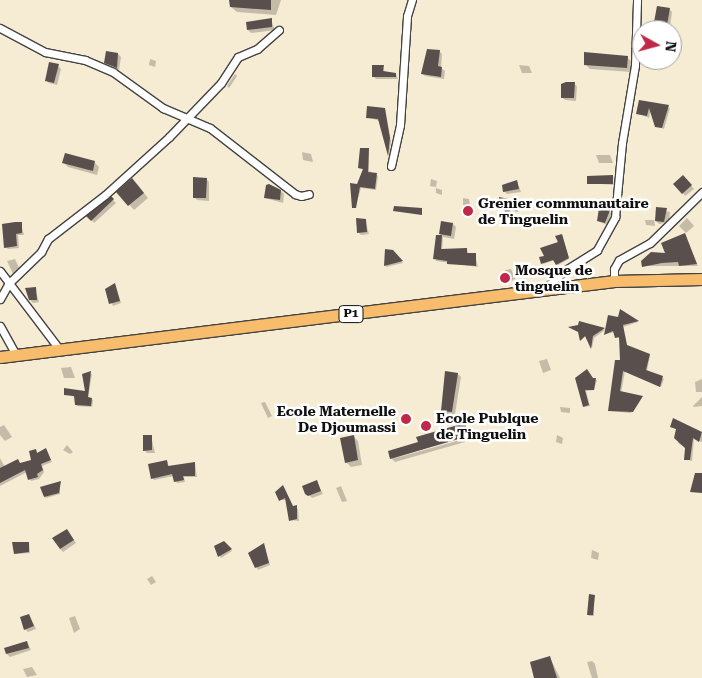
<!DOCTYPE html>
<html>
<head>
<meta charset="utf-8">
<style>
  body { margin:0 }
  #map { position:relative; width:702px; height:678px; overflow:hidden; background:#fffbf3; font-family:"Roboto Serif",serif }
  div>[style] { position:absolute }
  .farmland>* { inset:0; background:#f5ecd3 }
  .shadow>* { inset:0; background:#0003 }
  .building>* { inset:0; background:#594f4c }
  .roads { filter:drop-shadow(1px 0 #434343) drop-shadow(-1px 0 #434343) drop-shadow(0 1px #434343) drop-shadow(0 -1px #434343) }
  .street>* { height:7px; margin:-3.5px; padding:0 3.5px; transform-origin:3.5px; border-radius:3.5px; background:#fff }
  .primary>* { height:11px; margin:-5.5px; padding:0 5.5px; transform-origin:5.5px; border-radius:5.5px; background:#f7bd6c }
  .dots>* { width:14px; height:14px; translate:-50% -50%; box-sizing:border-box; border:2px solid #fff; border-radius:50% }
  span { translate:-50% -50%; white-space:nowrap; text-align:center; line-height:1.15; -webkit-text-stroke:5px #fff; paint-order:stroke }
  .shield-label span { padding:1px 4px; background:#fff; border:1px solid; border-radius:4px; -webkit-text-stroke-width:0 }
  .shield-label { font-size:12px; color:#101010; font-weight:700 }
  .poi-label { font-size:14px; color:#101010; font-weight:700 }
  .left { translate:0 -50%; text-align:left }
  .right { translate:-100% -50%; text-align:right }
  .north { position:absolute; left:632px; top:20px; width:50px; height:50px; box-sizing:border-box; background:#fff; border:1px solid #9f9f9f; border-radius:50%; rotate:97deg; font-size:14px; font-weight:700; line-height:20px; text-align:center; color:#101010 }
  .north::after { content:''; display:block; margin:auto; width:18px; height:22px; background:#c02849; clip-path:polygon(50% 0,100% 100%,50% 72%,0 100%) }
</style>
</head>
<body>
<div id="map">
  <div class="farmland">
    <i style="clip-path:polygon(evenodd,0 0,702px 0,702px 678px,0 678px,0 0,642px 30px,672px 30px,672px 60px,642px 60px,642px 30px)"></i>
  </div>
  <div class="shadow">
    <i style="clip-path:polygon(231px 0,281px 0,276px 15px,237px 12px,231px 7px)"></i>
    <i style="clip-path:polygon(669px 9px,672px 12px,670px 27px,658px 25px,655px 22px)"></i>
    <i style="clip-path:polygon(271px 20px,275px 30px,251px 33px,248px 30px)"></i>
    <i style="clip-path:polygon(439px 51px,442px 54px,441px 68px,445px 71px,444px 79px,425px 76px,422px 73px)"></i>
    <i style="clip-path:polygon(118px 54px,121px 57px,119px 70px,106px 62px)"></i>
    <i style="clip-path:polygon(627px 57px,632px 62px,631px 72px,590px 69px,585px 64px)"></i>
    <i style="clip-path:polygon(150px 59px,156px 61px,155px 67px,149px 65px)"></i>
    <i style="clip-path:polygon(519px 65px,529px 66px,532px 73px,522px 73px)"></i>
    <i style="clip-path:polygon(58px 66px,61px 69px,57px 85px,49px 83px,46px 80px)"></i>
    <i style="clip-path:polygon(383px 66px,385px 73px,396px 74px,398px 79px,376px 79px,373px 76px)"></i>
    <i style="clip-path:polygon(235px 74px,237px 76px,229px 88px,227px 86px)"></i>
    <i style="clip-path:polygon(574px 84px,577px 86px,576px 101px,565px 100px,562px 97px)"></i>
    <i style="clip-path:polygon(640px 102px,670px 108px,664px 129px,656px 126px,651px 109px,649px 118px,637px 113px)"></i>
    <i style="clip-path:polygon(384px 109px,391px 141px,389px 157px,380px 121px,367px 117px)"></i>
    <i style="clip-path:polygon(369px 149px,369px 171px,378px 176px,376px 190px,361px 188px,355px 209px,364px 170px,359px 168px)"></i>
    <i style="clip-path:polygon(302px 152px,311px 154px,313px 162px,303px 160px)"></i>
    <i style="clip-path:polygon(596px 155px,610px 155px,613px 163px,599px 163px)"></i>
    <i style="clip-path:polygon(94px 162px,99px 167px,97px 175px,68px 167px,64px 163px)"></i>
    <i style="clip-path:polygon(612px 176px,614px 185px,588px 183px)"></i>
    <i style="clip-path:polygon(206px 179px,209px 182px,209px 201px,197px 200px,194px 197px)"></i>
    <i style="clip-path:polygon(431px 179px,437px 181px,436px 187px,430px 186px)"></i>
    <i style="clip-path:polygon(686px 179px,694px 189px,685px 196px,683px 193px)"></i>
    <i style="clip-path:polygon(517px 181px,521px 192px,507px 194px,504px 191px)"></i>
    <i style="clip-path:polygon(137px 184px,148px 198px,134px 210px,118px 192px)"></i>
    <i style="clip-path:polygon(436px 188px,442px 190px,442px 195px,436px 193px)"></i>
    <i style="clip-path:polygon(281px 191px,284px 194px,283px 203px,265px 198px)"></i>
    <i style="clip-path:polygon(111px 198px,116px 203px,94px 223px,88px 216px)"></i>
    <i style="clip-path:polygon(463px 198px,469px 199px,470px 206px,463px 205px)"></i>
    <i style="clip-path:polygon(518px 202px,518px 212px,512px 211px,508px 219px,505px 207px,500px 205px)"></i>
    <i style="clip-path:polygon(600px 209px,612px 213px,607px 225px,598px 221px)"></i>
    <i style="clip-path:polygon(657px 209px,670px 212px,669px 222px,659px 224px,656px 221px)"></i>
    <i style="clip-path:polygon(687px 218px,694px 226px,686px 233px,679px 226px)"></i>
    <i style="clip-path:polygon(365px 220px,369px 234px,361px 235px,358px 232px)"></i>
    <i style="clip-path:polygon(645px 220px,654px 220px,655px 226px,646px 225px)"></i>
    <i style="clip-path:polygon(21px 224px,24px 235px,18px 235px,19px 248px,8px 249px,6px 247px)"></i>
    <i style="clip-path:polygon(453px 224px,456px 227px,454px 239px,443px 237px,440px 234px)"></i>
    <i style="clip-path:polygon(562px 235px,569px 259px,558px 265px,555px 260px,543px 264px)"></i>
    <i style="clip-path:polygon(685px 235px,698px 266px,643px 266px,667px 255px)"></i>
    <i style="clip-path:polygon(438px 236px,443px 237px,442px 250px,467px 250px,469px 254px,475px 254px,478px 267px,436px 261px)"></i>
    <i style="clip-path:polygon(386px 251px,393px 251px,403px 263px,386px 267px)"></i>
    <i style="clip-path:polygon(15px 259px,20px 270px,13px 274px,7px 261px)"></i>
    <i style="clip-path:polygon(511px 269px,516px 280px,510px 281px,505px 270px)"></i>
    <i style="clip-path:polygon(115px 284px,121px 303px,113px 306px,106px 289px)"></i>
    <i style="clip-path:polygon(35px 288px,39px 302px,33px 303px,30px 300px)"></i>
    <i style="clip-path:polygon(621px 311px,638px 322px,623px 327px,627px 347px,650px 355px,647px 371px,664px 379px,661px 387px,625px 371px,621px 393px,641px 397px,631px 413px,610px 411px,621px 361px,620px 338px,616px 338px,615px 332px,606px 334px,619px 319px)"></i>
    <i style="clip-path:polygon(580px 323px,605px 330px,594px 338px,592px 348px,586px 336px,581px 340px)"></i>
    <i style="clip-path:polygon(547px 359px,551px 370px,543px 373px,539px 361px)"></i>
    <i style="clip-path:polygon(71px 367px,75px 378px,64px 378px,61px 368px)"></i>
    <i style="clip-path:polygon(83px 374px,92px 374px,88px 398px,93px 400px,92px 407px,77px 406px,75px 397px,65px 394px,87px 393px)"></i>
    <i style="clip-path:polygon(458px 374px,461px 377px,455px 414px,445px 414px,442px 411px)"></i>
    <i style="clip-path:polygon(576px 379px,597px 380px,594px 390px,586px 391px,590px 406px,584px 407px)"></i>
    <i style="clip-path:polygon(702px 379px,702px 392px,696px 392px,695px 382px)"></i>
    <i style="clip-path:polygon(702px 397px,702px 406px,694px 407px,693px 406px)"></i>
    <i style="clip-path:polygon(265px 402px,272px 416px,268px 418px,261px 403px)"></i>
    <i style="clip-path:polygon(560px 407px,570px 408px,570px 413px,561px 412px)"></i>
    <i style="clip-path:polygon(338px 408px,343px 416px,340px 418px,335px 410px)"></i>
    <i style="clip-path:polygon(674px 420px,702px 434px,702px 442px,694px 439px,692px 461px,685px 459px,686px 448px,678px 443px,678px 430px,672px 427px)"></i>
    <i style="clip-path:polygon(464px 424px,470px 434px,392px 459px,471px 437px,472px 440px,395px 462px,391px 458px,390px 452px,419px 443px,418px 438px)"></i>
    <i style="clip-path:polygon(4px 425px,12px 437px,5px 441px,0 435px,0 427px)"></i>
    <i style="clip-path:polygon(557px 435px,563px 438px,562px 444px,556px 442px)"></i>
    <i style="clip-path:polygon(151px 436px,155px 453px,147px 453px,144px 450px)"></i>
    <i style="clip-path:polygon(353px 436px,358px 441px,362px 465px,351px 467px,346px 462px)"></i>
    <i style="clip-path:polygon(67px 445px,73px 452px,70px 454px,63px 450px)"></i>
    <i style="clip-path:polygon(46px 449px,52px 462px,42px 466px,44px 472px,39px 479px,31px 481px,27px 472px,0 486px,0 458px,5px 467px,20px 465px,33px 461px,35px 450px,38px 454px)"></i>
    <i style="clip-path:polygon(167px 461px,169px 467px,195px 463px,197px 477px,184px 477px,185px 482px,177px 483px,174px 476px,154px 480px,153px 478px)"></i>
    <i style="clip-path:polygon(316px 481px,323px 494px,312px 498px,309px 495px)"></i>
    <i style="clip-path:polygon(60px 482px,60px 494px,46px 498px,45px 497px)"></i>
    <i style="clip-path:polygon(341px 486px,347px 501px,342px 502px,336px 488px)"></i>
    <i style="clip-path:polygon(278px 490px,293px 507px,298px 509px,299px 521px,290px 520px,286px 500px,280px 500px)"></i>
    <i style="clip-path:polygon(67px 530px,76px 543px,63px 552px,60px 549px)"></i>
    <i style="clip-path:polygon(224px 542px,232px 551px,221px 558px,215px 546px)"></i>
    <i style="clip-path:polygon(29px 543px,30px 553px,15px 554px)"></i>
    <i style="clip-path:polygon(264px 545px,270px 565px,258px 570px,250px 553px)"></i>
    <i style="clip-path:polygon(592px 550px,599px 553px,598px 560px,591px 558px)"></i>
    <i style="clip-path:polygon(152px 576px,156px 582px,151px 585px,147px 579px)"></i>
    <i style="clip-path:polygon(594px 596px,594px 616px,589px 616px,588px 614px)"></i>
    <i style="clip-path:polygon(29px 615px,36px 629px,28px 632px,25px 629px)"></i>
    <i style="clip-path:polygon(75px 616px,80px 629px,74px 633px,69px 618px)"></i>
    <i style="clip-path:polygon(27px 642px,31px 650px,10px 657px,7px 654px,5px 649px)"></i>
    <i style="clip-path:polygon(550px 658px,560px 678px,536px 678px)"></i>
    <i style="clip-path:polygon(592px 661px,595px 664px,598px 678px,592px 678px,587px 662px)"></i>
    <i style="clip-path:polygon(32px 667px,37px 675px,27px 677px,23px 669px)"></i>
  </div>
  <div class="building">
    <i style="clip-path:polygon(229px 0,271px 0,271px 10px,230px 7px)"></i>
    <i style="clip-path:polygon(657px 6px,670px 8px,667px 25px,654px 22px)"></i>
    <i style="clip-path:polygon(272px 18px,272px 27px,247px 30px,246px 22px)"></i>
    <i style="clip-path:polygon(427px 49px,440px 50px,438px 66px,442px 67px,441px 77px,421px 74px)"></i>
    <i style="clip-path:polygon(106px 51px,118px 53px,117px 68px,104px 63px)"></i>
    <i style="clip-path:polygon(584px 52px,628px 56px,627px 68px,584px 65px)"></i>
    <i style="clip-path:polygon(49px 62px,59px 64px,54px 83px,45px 81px)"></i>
    <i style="clip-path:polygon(372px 65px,384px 65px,383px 71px,396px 73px,396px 77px,372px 77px)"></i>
    <i style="clip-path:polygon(566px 82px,575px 82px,574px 98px,561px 98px,561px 84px)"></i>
    <i style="clip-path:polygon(639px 100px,669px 105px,662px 128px,655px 127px,649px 108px,647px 116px,636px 114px)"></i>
    <i style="clip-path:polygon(367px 106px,385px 108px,390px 138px,388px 156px,378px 119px,366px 118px)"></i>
    <i style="clip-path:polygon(360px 148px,369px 148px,368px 172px,377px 173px,375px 189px,360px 187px,356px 208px,352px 208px,350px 183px,357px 184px,363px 169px,358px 168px)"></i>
    <i style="clip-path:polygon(65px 153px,95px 161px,93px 171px,62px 163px)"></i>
    <i style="clip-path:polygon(613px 175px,613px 184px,587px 184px,587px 176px)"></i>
    <i style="clip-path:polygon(683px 175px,692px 185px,682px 194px,673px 184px)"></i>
    <i style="clip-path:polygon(193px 177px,207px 178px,206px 198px,193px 198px)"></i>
    <i style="clip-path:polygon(132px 178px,144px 193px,128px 206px,116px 192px)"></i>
    <i style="clip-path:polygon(517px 180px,519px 189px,503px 192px,502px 185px)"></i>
    <i style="clip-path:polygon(269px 184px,281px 190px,280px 200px,264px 198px,266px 185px)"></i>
    <i style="clip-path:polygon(111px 196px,114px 199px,91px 221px,86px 216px)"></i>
    <i style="clip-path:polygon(499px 197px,519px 201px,517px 211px,510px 210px,506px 220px,504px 206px,499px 206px)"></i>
    <i style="clip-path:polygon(394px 206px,422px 208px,422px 215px,393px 211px)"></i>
    <i style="clip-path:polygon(656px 207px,667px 208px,664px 222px,655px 221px)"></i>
    <i style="clip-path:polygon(599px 208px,610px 210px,605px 223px,597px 221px)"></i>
    <i style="clip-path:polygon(356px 218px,366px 219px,367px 232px,357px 233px)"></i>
    <i style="clip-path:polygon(441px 221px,453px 223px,451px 236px,439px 234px)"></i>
    <i style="clip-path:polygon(15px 222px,22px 222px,22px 233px,16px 234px,17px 246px,4px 248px,2px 224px)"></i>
    <i style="clip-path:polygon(685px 233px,697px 264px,679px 266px,678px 262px,662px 263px,642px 267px,641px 261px,651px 252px,665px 253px,661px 243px)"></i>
    <i style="clip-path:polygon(562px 234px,569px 258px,556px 265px,553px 260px,541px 264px,539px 257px,544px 256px,540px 248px,558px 242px,555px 236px)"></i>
    <i style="clip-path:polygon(436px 235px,442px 235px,441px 249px,467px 248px,467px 253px,476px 253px,476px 266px,447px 264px,447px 261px,433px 259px)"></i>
    <i style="clip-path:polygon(385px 249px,393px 250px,403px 261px,384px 266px)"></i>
    <i style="clip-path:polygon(115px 283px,120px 301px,109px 304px,105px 289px)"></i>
    <i style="clip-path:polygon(36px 287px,37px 300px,29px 300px,25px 288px)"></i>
    <i style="clip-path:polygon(620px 309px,639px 321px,623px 325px,627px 345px,650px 354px,646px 370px,663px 376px,660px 387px,623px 371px,620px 391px,643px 396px,633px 412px,608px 411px,615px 360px,620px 360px,619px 337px,615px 338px,613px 331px,604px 335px,608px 315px,618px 317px)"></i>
    <i style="clip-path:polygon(579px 321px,605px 328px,593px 336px,591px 349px,585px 336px,580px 341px,578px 332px,568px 327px,578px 325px)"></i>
    <i style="clip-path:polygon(587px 369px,593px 378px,596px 378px,594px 390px,585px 390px,589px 405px,583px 407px,575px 378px)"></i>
    <i style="clip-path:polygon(91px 371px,88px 397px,92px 398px,91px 406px,75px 405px,74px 396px,64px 395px,64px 388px,85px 391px,82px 374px)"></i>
    <i style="clip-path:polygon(445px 371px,458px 373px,452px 412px,441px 411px)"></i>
    <i style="clip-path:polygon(673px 418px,702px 432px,699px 442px,693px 438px,690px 460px,684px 460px,685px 448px,674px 438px,676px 429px,670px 427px)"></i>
    <i style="clip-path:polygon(465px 423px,469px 436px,390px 459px,388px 451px,418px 442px,416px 437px)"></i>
    <i style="clip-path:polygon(143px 435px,152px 435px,152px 450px,143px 451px)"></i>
    <i style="clip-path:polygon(354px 435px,358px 460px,345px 463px,340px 438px)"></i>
    <i style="clip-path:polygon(46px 448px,51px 460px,41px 464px,43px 470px,37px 474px,38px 477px,28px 480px,25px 470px,0 483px,0 468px,18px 459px,20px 463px,31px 460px,29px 451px,36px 449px,37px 453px)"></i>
    <i style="clip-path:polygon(167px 460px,168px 466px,195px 462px,195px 476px,183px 476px,184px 480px,174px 482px,172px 474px,151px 479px,148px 464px)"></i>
    <i style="clip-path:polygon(695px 473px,702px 473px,702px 493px,690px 492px)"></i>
    <i style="clip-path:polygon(317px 480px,321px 491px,308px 496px,305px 494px,302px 486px)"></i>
    <i style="clip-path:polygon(61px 481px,59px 493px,44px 497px,40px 487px)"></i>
    <i style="clip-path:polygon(283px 485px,293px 506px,297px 505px,297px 519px,289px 521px,285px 498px,279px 501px,275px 492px)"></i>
    <i style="clip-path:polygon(67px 529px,74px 540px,60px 549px,52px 538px)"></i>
    <i style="clip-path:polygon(224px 541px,232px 549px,218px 557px,214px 546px)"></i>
    <i style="clip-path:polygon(12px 542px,29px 542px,29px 552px,14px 554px)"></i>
    <i style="clip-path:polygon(264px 543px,269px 563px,255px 568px,248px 553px)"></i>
    <i style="clip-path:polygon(589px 594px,595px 595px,593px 615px,587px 615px)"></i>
    <i style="clip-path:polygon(29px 614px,34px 626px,24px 630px,20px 617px)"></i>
    <i style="clip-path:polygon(27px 641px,29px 648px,6px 654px,4px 648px)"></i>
    <i style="clip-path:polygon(550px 656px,557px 678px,534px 678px,530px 662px)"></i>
  </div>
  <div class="roads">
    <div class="street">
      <i style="left:0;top:28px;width:51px;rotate:28.1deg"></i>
      <i style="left:45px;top:52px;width:41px;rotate:11.3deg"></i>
      <i style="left:85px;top:60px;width:30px;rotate:23deg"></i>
      <i style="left:113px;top:72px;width:62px;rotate:35.8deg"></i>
      <i style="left:163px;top:108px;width:51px;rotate:23.1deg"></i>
      <i style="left:210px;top:128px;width:108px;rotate:37.8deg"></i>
      <i style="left:295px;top:194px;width:6px;rotate:18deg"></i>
      <i style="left:301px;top:196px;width:8px;rotate:-14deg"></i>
      <i style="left:391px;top:166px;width:42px;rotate:-77.6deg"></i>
      <i style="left:400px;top:125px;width:109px;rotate:-86.3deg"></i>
      <i style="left:407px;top:16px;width:17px;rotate:-73deg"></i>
      <i style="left:0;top:271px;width:99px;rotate:52.8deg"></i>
      <i style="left:614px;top:281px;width:12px;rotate:-90deg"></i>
      <i style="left:614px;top:269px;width:10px;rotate:-61deg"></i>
      <i style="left:619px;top:260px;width:35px;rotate:-29deg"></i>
      <i style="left:650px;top:243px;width:73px;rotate:-44.4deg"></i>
      <i style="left:543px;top:290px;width:28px;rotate:-42deg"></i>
      <i style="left:564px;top:271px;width:39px;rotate:-32deg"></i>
      <i style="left:597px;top:250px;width:38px;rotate:-61deg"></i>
      <i style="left:615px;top:217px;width:74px;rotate:-84.6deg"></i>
      <i style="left:622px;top:143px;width:79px;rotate:-80.5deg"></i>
      <i style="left:635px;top:65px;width:65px;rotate:-88.2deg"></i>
      <i style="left:0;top:299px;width:18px;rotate:-61deg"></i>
      <i style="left:9px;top:283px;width:45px;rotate:-44.1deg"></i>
      <i style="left:41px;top:252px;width:15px;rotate:-62deg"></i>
      <i style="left:48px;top:239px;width:72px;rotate:-37.7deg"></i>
      <i style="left:105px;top:195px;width:86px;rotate:-42.2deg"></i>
      <i style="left:169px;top:137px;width:75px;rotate:-46.1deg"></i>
      <i style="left:221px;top:83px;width:31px;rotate:-57deg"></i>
      <i style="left:238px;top:57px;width:21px;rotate:-23deg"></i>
      <i style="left:257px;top:49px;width:29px;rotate:-41deg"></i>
      <i style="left:0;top:326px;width:33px;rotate:61deg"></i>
    </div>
    <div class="primary">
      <i style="left:0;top:357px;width:619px;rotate:-7.06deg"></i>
      <i style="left:614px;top:281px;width:88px;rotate:-1.3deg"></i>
    </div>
  </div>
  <div class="dots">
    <i style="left:468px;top:211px;background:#c02849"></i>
    <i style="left:505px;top:278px;background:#c02849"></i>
    <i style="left:406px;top:419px;background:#c02849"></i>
    <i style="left:426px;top:426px;background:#c02849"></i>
  </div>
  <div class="shield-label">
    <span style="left:351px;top:314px">P1</span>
  </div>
  <div class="poi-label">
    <span class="left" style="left:478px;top:211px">Grenier communautaire<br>de Tinguelin</span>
    <span class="left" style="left:515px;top:278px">Mosque de<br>tinguelin</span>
    <span class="right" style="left:396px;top:419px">Ecole Maternelle<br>De Djoumassi</span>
    <span class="left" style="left:436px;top:426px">Ecole Publque<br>de Tinguelin</span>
  </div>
  <div class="north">N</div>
</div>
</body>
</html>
